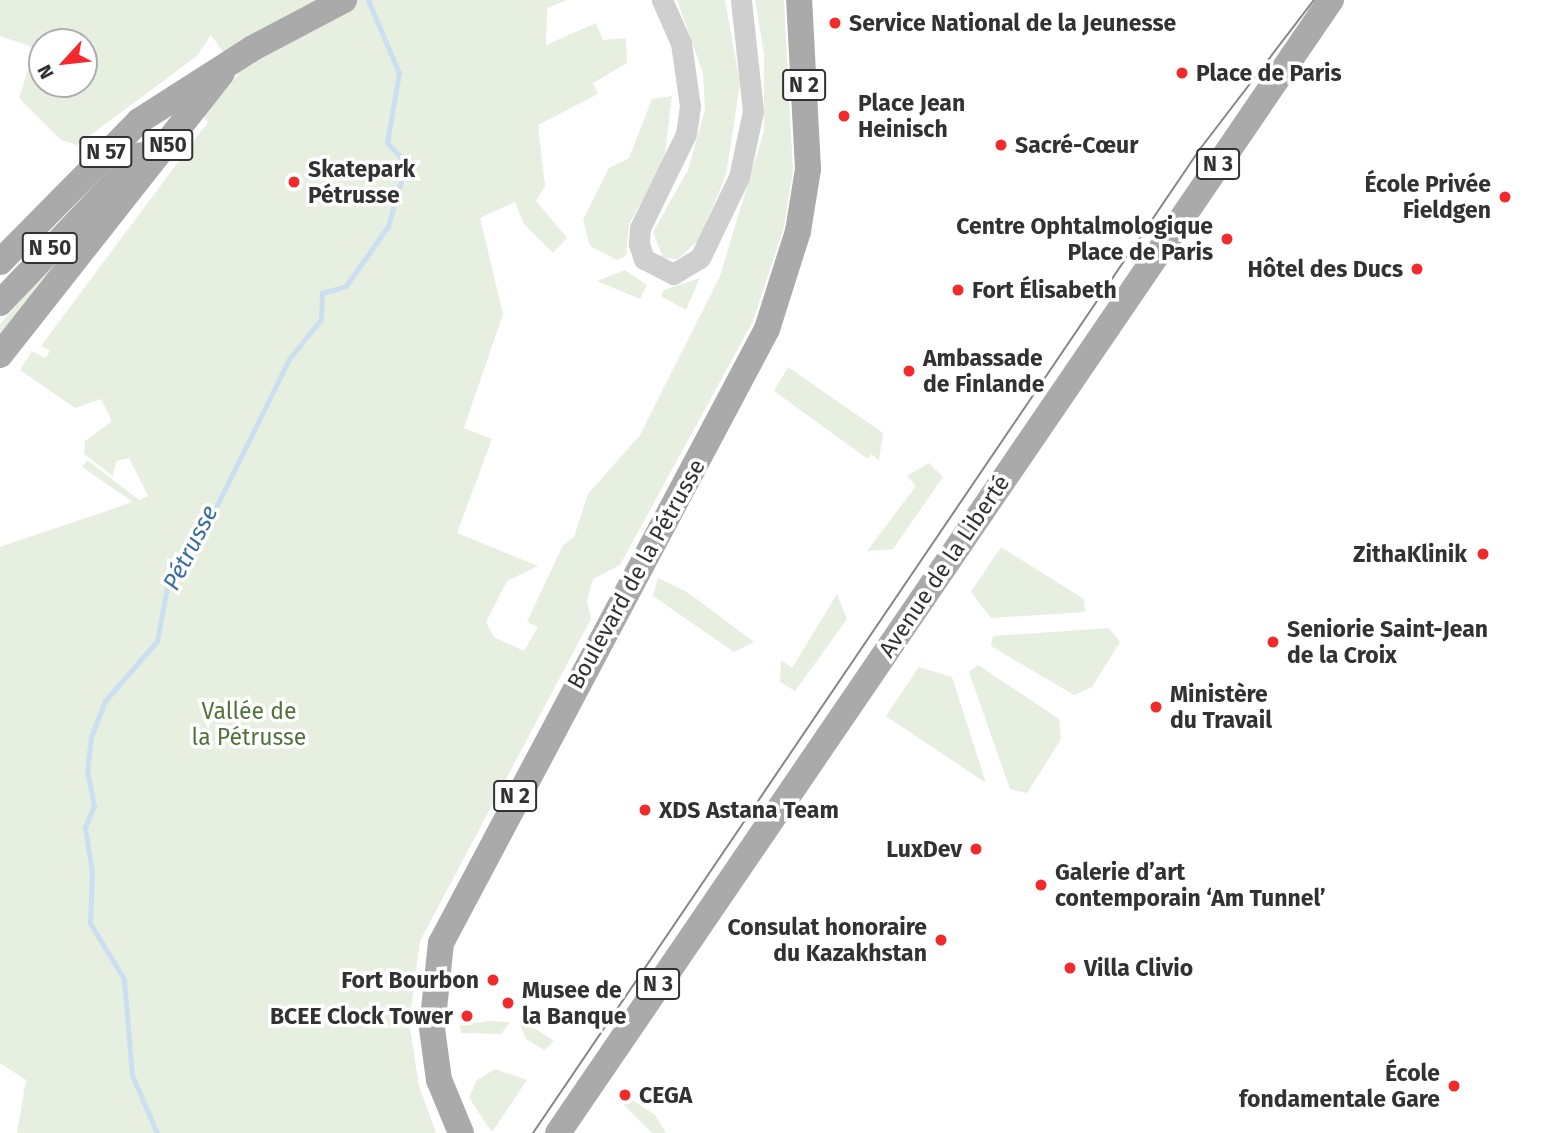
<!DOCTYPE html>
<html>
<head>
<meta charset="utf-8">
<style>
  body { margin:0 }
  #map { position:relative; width:1550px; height:1133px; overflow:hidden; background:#fff; font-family:"Fira Sans",sans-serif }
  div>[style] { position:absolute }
  .green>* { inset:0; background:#e7efe0 }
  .stream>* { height:5px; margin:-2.5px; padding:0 2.5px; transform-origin:2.5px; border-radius:2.5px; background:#cbdff0 }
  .tertiary>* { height:21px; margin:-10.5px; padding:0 10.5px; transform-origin:10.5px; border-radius:10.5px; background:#cfcfcf }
  .primary>* { height:26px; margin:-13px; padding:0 13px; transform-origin:13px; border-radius:13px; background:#aaa }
  .tram>* { height:2px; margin:-1px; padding:0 1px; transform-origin:1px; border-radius:1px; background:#878787 }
  .dots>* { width:19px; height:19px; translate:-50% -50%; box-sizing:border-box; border:4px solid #fff; border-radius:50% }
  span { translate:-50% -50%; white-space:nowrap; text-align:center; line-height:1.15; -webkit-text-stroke:7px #fff; paint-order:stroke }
  .shield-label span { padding:2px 5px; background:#fff; border:2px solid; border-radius:5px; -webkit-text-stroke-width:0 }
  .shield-label { font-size:21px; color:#323232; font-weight:700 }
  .poi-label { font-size:23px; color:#323232; font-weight:700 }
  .left { translate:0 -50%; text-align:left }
  .right { translate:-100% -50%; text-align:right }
  .street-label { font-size:23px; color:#323232 }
  .park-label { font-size:23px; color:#51733b }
  .water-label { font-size:24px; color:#386f9d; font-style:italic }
  .north { position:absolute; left:28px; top:28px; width:70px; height:70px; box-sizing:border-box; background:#fff; border:2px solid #adadad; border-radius:50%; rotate:243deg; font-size:19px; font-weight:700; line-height:28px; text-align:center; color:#323232 }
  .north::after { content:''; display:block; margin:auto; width:24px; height:32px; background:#f32a2c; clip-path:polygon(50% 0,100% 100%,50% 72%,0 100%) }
</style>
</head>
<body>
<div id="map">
  <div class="green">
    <i style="clip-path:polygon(evenodd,0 0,567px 0,547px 8px,546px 45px,596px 23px,603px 40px,626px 38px,627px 63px,593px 83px,598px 94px,538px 125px,545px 186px,536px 201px,567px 238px,553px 253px,524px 224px,515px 202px,480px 218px,503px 314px,464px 428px,492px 439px,457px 533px,538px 566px,507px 581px,486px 622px,494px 637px,524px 651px,538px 627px,527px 622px,563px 545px,574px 537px,588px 494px,640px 435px,720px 276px,764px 131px,764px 54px,755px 0,784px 0,793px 171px,784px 227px,753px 321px,620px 565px,593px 579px,587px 601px,591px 619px,420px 941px,409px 1022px,419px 1086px,436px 1133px,17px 1133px,26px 1080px,0 1063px,0 547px,133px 502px,82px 467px,87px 460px,139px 500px,148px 496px,129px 458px,116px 461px,113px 476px,84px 454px,85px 441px,112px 421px,101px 399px,75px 408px,20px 370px,32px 351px,45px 358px,50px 351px,41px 346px,208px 122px,200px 112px,239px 74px,211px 35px,197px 56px,77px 145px,61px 140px,19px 98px,35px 48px,0 36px,0 0,42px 42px,84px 42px,84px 84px,42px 84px,42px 42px)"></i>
    <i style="clip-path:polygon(677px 0,725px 0,740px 83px,726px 175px,699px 240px,678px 259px,663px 258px,653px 232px,688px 170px,705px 110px,703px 73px)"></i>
    <i style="clip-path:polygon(672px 96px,664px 162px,629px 224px,626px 256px,617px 260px,590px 246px,583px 220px,609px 168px,629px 158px,652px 99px)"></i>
    <i style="clip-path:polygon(49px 268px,54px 270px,0 342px,0 324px)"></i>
    <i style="clip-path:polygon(625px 270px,647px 285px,640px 299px,597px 281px)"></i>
    <i style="clip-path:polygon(700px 278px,686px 310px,661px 296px,664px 290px)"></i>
    <i style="clip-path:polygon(788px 367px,883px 433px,879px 460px,871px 454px,868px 459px,774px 391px)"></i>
    <i style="clip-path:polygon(929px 463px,943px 477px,893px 549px,867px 551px,916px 486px,907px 476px)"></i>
    <i style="clip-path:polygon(1001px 547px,1084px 599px,1085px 612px,991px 618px,971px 592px)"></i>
    <i style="clip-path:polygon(658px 578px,687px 592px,754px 642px,734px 652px,653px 596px)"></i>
    <i style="clip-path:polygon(837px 594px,847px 619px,795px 691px,780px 682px,781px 660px,792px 668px)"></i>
    <i style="clip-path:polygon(1109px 628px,1120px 642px,1092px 687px,1074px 695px,991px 646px,993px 636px)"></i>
    <i style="clip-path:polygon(978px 665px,1059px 719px,1061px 739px,1027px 793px,1010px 789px,969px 672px)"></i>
    <i style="clip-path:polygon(919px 667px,952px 677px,986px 783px,886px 716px)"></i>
    <i style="clip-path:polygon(488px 1021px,510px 1022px,501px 1034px,461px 1033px,460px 1025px)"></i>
    <i style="clip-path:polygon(520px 1024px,537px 1030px,554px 1041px,544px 1050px,526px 1039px)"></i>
    <i style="clip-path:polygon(495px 1069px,527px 1080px,492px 1132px,469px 1098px,477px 1080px)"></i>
    <i style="clip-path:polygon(625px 1095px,655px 1115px,666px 1133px,652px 1133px,624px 1105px)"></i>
  </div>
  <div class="stream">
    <i style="left:157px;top:1133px;width:63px;rotate:-113.3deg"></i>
    <i style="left:132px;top:1075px;width:96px;rotate:-94.8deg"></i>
    <i style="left:124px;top:979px;width:66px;rotate:-121.3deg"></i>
    <i style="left:90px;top:923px;width:50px;rotate:-87.7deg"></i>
    <i style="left:92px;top:873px;width:47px;rotate:-98.7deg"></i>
    <i style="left:85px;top:827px;width:23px;rotate:-67deg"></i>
    <i style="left:94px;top:806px;width:37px;rotate:-101deg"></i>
    <i style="left:87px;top:770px;width:33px;rotate:-83deg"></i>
    <i style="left:91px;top:737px;width:39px;rotate:-69deg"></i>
    <i style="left:105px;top:701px;width:79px;rotate:-49.1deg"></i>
    <i style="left:157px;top:641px;width:60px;rotate:-79.4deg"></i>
    <i style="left:168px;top:582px;width:38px;rotate:-48deg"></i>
    <i style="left:193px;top:554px;width:217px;rotate:-63.8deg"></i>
    <i style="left:289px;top:359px;width:51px;rotate:-51.3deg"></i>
    <i style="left:321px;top:319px;width:26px;rotate:-88deg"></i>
    <i style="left:322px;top:293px;width:25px;rotate:-16deg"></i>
    <i style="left:346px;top:286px;width:73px;rotate:-55deg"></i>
    <i style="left:388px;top:226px;width:47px;rotate:-73.9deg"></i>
    <i style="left:401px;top:181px;width:25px;rotate:-92deg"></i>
    <i style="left:400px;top:156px;width:18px;rotate:-135deg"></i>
    <i style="left:387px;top:143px;width:71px;rotate:-80.3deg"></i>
    <i style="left:399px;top:73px;width:79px;rotate:-113deg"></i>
  </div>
  <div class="tertiary">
    <i style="left:662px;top:0;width:47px;rotate:66.2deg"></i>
    <i style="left:681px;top:43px;width:64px;rotate:81.9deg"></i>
    <i style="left:690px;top:106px;width:28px;rotate:98deg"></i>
    <i style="left:686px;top:134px;width:105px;rotate:116.1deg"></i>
    <i style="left:640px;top:228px;width:16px;rotate:94deg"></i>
    <i style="left:639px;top:244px;width:16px;rotate:72deg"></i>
    <i style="left:644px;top:259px;width:33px;rotate:27deg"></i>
    <i style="left:673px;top:274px;width:31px;rotate:-31deg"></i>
    <i style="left:700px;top:258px;width:90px;rotate:-64.3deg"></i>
    <i style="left:739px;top:177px;width:67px;rotate:-78deg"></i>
    <i style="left:753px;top:111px;width:112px;rotate:-96.2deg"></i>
  </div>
  <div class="primary">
    <i style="left:0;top:262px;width:198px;rotate:-45.4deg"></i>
    <i style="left:139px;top:121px;width:135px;rotate:-32.6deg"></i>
    <i style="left:253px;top:48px;width:103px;rotate:-27.8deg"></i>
    <i style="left:0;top:303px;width:204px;rotate:-46.4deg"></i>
    <i style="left:0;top:355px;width:359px;rotate:-51.8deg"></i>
    <i style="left:461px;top:1133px;width:57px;rotate:-112.5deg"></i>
    <i style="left:439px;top:1080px;width:52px;rotate:-97.7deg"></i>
    <i style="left:432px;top:1028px;width:85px;rotate:-84deg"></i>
    <i style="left:441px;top:943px;width:695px;rotate:-62.03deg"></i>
    <i style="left:767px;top:329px;width:103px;rotate:-72.4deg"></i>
    <i style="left:798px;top:231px;width:63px;rotate:-80.8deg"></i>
    <i style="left:808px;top:169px;width:169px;rotate:-93deg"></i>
    <i style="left:558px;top:1133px;width:1372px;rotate:-55.7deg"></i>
  </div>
  <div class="tram">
    <i style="left:533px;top:1133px;width:1189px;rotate:-55.87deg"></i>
    <i style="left:1200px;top:149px;width:188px;rotate:-52.6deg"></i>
  </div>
  <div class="dots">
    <i style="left:835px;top:23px;background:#f32a2c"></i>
    <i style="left:1182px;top:73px;background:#f32a2c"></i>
    <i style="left:844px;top:116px;background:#f32a2c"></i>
    <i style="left:1001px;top:145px;background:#f32a2c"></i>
    <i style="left:294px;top:182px;background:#f32a2c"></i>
    <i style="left:1505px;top:197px;background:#f32a2c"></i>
    <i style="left:1227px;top:239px;background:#f32a2c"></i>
    <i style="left:1417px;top:269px;background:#f32a2c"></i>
    <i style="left:958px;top:290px;background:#f32a2c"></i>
    <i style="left:909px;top:371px;background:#f32a2c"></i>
    <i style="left:1483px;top:554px;background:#f32a2c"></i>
    <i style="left:1273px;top:642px;background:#f32a2c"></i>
    <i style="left:1156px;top:707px;background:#f32a2c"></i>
    <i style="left:645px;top:810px;background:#f32a2c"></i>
    <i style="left:976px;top:849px;background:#f32a2c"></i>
    <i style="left:1041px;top:885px;background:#f32a2c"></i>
    <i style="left:941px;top:940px;background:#f32a2c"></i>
    <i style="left:1070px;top:968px;background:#f32a2c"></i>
    <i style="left:493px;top:980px;background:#f32a2c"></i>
    <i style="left:508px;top:1003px;background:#f32a2c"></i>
    <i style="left:467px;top:1016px;background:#f32a2c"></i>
    <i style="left:1454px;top:1086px;background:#f32a2c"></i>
    <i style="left:625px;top:1095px;background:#f32a2c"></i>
  </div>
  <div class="shield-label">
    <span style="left:804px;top:85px">N 2</span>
    <span style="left:168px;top:145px">N50</span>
    <span style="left:106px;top:152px">N 57</span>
    <span style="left:1218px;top:164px">N 3</span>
    <span style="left:50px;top:248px">N 50</span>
    <span style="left:515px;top:796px">N 2</span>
    <span style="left:658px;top:984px">N 3</span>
  </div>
  <div class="poi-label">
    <span class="left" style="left:849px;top:23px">Service National de la Jeunesse</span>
    <span class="left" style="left:1196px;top:73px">Place de Paris</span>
    <span class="left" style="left:858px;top:116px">Place Jean<br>Heinisch</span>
    <span class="left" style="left:1015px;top:145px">Sacré-Cœur</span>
    <span class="left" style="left:308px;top:182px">Skatepark<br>Pétrusse</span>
    <span class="right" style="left:1491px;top:197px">École Privée<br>Fieldgen</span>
    <span class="right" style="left:1213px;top:239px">Centre Ophtalmologique<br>Place de Paris</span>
    <span class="right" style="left:1403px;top:269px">Hôtel des Ducs</span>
    <span class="left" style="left:972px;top:290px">Fort Élisabeth</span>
    <span class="left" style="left:923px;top:371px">Ambassade<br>de Finlande</span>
    <span class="right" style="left:1467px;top:554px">ZithaKlinik</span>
    <span class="left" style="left:1287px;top:642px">Seniorie Saint-Jean<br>de la Croix</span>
    <span class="left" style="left:1170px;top:707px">Ministère<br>du Travail</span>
    <span class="left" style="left:659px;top:810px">XDS Astana Team</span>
    <span class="right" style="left:962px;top:849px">LuxDev</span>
    <span class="left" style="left:1055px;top:885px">Galerie d’art<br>contemporain ‘Am Tunnel’</span>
    <span class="right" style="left:927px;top:940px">Consulat honoraire<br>du Kazakhstan</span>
    <span class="left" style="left:1084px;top:968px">Villa Clivio</span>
    <span class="right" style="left:479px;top:980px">Fort Bourbon</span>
    <span class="left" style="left:522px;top:1003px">Musee de<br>la Banque</span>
    <span class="right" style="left:453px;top:1016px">BCEE Clock Tower</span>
    <span class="right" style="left:1440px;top:1086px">École<br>fondamentale Gare</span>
    <span class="left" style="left:639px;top:1095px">CEGA</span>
  </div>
  <div class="street-label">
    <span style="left:944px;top:566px;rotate:-56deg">Avenue de la Liberté</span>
    <span style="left:636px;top:574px;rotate:-61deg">Boulevard de la Pétrusse</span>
  </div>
  <div class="park-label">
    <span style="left:249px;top:724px">Vallée de<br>la Pétrusse</span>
  </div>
  <div class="water-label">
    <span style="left:191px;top:548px;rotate:-63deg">Pétrusse</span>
  </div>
  <div class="north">N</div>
</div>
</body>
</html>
